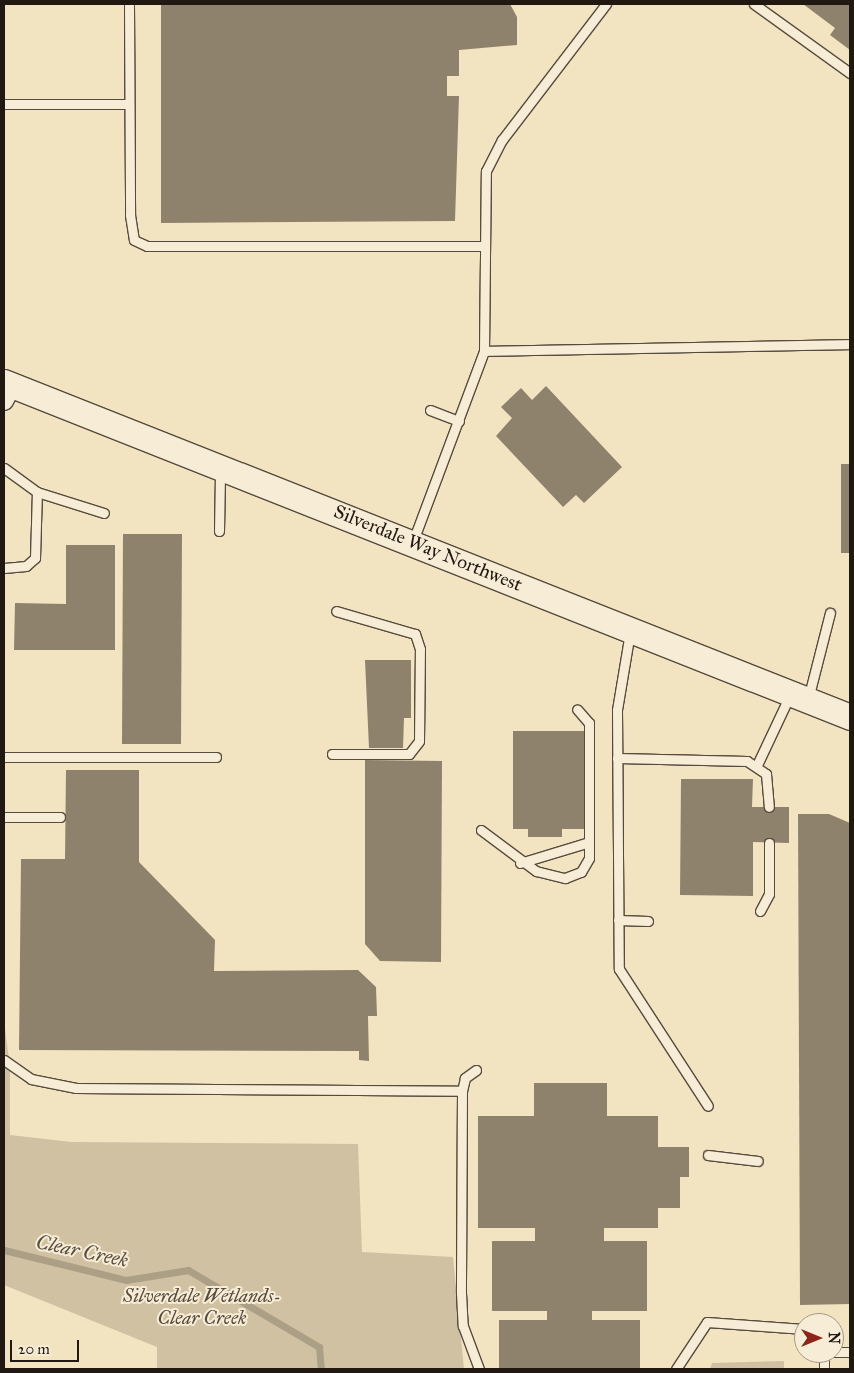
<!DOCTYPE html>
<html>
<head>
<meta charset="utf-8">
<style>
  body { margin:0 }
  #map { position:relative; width:854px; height:1373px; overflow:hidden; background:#f2e4c0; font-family:"IM FELL Great Primer",serif }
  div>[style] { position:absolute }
  .green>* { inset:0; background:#cfc1a2 }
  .stream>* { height:7px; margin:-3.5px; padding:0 3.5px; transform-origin:3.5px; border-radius:3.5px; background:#ab9f85 }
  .building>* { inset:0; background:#8e826c }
  .roads { filter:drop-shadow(1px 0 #564b3e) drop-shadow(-1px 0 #564b3e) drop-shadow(0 1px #564b3e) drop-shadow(0 -1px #564b3e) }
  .lane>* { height:9px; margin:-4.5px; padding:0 4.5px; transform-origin:4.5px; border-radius:4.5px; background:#f7edd6 }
  .street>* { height:18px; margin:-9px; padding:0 9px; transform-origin:9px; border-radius:9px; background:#f7edd6 }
  .secondary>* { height:25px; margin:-12.5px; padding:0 12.5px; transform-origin:12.5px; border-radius:12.5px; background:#f7edd6 }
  span { translate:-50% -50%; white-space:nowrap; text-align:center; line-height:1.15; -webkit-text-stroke:4px #f7edd6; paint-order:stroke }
  .street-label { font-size:19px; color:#221812 }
  .park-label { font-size:19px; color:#564b3d; font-style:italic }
  .water-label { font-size:20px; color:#594e40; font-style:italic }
  .frame { position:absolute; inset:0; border:5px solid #221812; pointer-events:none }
  .north { position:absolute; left:794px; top:1313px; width:50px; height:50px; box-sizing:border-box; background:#f7edd6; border:1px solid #a29888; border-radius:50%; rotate:90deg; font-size:14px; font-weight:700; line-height:20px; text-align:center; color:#221812 }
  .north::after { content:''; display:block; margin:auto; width:18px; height:22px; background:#8f2418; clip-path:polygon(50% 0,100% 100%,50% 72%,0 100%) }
  .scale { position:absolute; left:10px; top:1340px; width:69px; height:22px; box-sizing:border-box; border:2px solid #221812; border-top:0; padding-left:6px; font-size:15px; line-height:18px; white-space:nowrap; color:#221812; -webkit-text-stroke:4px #f7edd6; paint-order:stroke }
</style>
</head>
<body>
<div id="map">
  <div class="green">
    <i style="clip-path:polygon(4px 1021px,10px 1067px,10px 1135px,71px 1142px,358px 1144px,362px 1252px,453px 1257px,464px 1369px,157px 1369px,157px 1347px,4px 1285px)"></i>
    <i style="clip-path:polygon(784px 1361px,784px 1369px,710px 1369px,712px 1363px)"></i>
  </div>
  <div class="stream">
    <i style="left:4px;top:1250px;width:126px;rotate:13.8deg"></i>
    <i style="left:126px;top:1280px;width:63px;rotate:-9.2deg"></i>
    <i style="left:188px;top:1270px;width:152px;rotate:30.4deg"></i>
    <i style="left:319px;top:1347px;width:22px;rotate:85deg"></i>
  </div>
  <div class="building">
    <i style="clip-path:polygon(161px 4px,510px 4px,517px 17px,517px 45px,459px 50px,459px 76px,447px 76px,447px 96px,459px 96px,455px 221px,161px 223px)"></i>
    <i style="clip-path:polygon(803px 4px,850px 4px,850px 50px,830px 35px,835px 28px)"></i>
    <i style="clip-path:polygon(546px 386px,622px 467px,584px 503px,576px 495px,563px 507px,496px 436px,512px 418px,501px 407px,521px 388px,532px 400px)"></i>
    <i style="clip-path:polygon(841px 464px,850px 464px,850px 553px,841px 553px)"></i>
    <i style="clip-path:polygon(123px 534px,182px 534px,181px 744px,122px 744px)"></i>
    <i style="clip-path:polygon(66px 545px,115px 545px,115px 650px,14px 650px,15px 603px,66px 604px)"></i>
    <i style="clip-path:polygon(365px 660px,411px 660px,411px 718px,404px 718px,403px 748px,369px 748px)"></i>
    <i style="clip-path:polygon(513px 731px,584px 731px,584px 829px,562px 829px,562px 837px,528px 837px,528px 829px,513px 829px)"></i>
    <i style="clip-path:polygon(365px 760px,442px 761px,441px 962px,380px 961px,365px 944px)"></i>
    <i style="clip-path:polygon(66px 770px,139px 770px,139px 862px,215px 940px,214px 971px,358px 970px,376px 987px,377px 1016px,368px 1016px,369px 1061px,359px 1060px,359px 1051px,19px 1050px,21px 859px,65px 859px)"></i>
    <i style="clip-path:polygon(681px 779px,753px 779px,752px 807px,789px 807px,789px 843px,753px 842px,753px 896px,680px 895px)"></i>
    <i style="clip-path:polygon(798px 814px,829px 814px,850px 823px,850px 1304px,800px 1305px)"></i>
    <i style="clip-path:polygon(534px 1083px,607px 1083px,607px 1116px,658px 1116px,658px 1147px,689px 1147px,689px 1177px,680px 1177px,680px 1208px,658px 1208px,658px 1228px,604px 1228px,604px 1241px,647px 1241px,647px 1311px,592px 1311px,592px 1320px,640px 1320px,640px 1369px,499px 1369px,499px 1320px,547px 1320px,547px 1311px,492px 1311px,492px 1241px,535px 1241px,535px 1228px,478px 1228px,478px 1116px,534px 1116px)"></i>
  </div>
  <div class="roads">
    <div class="lane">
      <i style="left:129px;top:4px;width:211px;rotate:89.7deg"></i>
      <i style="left:130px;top:215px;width:25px;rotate:81deg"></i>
      <i style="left:134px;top:240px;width:14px;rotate:25deg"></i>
      <i style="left:147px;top:246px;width:337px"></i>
      <i style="left:754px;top:4px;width:118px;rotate:35.7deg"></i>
      <i style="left:4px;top:104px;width:125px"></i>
      <i style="left:484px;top:351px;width:366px;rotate:-1.1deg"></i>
      <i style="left:430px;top:410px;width:31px;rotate:21deg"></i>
      <i style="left:4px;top:468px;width:41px;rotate:36deg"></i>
      <i style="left:37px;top:492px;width:70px;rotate:17.4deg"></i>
      <i style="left:219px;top:531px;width:60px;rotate:-89deg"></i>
      <i style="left:413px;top:541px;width:203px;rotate:-69.5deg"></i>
      <i style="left:484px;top:351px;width:180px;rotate:-89.4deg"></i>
      <i style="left:486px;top:171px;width:35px;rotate:-63deg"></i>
      <i style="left:502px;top:140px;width:171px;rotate:-52.6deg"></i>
      <i style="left:4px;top:568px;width:22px;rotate:-5deg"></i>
      <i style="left:26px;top:566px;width:12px;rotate:-42deg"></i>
      <i style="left:35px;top:558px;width:66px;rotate:-88.3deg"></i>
      <i style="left:630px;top:632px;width:79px;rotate:99.5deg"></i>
      <i style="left:617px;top:710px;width:259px;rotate:89.6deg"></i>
      <i style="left:619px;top:969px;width:163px;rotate:57deg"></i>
      <i style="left:808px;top:699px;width:89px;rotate:-75.7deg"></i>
      <i style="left:332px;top:754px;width:77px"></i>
      <i style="left:409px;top:754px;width:16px;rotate:-52deg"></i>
      <i style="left:419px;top:741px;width:92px;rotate:-89.4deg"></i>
      <i style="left:420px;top:649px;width:16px;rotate:-108deg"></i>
      <i style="left:415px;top:634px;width:82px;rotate:-163.8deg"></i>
      <i style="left:4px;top:757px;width:212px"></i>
      <i style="left:617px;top:758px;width:130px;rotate:1.3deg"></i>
      <i style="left:747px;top:761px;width:23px;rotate:34deg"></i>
      <i style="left:766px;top:774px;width:33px;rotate:85deg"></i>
      <i style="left:757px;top:765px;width:77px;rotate:-64.8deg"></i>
      <i style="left:4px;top:817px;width:56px"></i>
      <i style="left:481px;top:830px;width:69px;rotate:36.7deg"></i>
      <i style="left:536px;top:871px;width:30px;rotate:14deg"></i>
      <i style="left:565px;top:878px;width:17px;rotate:-21deg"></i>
      <i style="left:581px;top:872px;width:16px;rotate:-60deg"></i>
      <i style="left:589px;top:858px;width:135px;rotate:-90deg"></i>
      <i style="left:589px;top:723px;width:18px;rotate:-131deg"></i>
      <i style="left:520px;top:863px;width:72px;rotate:-16.9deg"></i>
      <i style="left:760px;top:911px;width:19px;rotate:-62deg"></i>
      <i style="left:769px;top:894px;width:51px;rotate:-90deg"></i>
      <i style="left:618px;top:920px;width:30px;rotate:2deg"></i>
      <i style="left:4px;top:1060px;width:33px;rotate:35deg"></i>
      <i style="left:31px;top:1079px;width:46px;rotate:11.3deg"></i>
      <i style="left:76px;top:1088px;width:386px;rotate:0.4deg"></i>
      <i style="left:476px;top:1070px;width:14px;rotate:144deg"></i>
      <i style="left:465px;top:1078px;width:13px;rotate:103deg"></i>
      <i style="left:462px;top:1091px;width:202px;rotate:90.3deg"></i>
      <i style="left:461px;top:1293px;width:33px;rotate:87deg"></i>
      <i style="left:463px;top:1326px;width:46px;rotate:69.6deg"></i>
      <i style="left:708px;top:1155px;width:50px;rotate:6.8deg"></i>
      <i style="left:834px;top:1352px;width:16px"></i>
      <i style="left:676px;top:1369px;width:56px;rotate:-56.6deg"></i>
      <i style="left:707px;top:1322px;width:97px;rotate:4.1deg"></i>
      <i style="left:824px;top:1369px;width:16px;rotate:-90deg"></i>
    </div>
    <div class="street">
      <i style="left:4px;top:401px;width:17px;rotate:-62deg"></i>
    </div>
    <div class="secondary">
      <i style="left:4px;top:382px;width:910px;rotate:21.6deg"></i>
    </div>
  </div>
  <div class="street-label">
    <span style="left:428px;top:548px;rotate:22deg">Silverdale Way Northwest</span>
  </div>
  <div class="park-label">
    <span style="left:202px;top:1307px">Silverdale Wetlands-<br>Clear Creek</span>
  </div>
  <div class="water-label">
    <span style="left:82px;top:1251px;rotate:12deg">Clear Creek</span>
  </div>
  <div class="frame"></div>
  <div class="north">N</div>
  <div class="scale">20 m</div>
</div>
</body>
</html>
